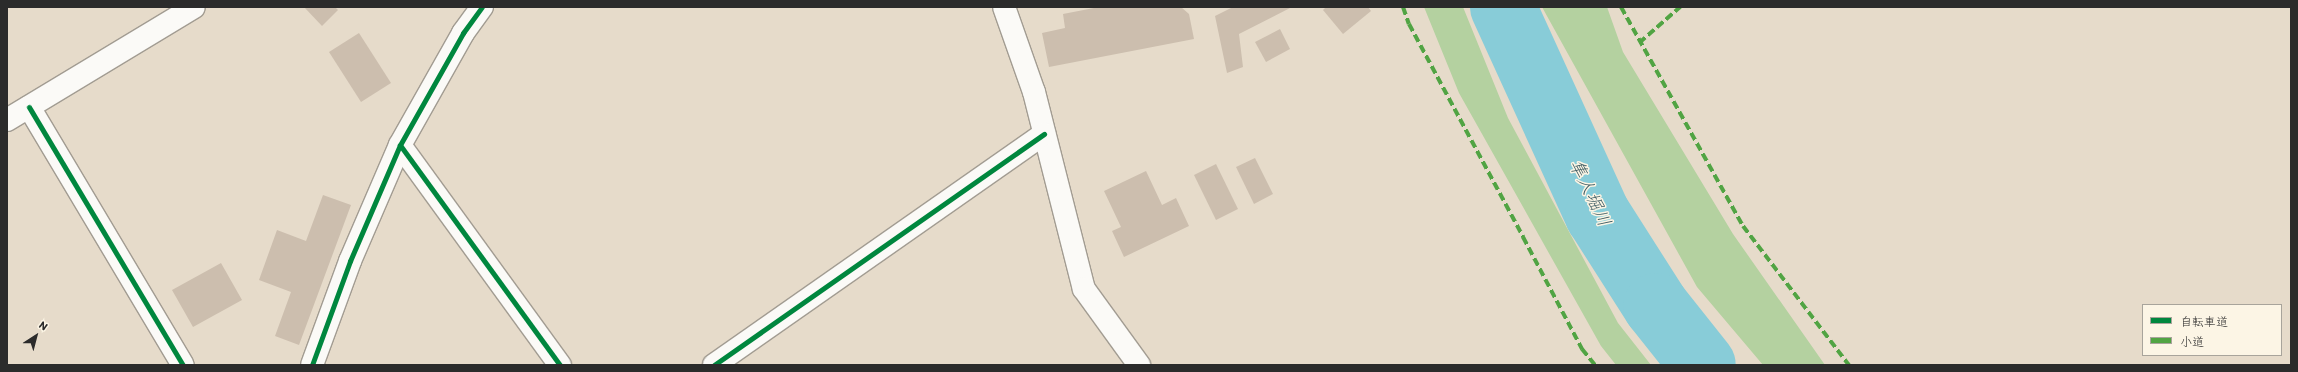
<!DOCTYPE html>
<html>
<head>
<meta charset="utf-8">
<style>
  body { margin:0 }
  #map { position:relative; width:2298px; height:372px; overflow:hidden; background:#e6dbca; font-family:Itim,"Klee One",sans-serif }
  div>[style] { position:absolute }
  .green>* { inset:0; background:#b4d1a0 }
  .river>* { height:66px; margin:-33px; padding:0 33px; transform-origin:33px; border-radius:33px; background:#88ccd8 }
  .building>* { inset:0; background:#ccbeae }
  .roads { filter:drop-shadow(1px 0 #a29c92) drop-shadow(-1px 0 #a29c92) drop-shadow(0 1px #a29c92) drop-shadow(0 -1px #a29c92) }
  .street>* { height:22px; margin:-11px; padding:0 11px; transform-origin:11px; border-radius:11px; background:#fbfaf7 }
  .quiet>* { height:4px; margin-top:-2px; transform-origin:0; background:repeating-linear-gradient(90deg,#51a443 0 8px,transparent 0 12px) }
  .cycleway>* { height:5px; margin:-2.5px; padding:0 2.5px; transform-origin:2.5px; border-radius:2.5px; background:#00873e }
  span { translate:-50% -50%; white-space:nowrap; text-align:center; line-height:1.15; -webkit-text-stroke:3px #fcf5e5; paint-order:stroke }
  .water-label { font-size:18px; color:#3b5a61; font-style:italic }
  .frame { position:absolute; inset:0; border:8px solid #2b2b2b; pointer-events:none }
  .legend { position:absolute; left:2142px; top:304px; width:140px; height:52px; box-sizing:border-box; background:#fcf5e5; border:1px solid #a8a49b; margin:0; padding:5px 7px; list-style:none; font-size:12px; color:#2b2b2b }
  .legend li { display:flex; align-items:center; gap:8px; height:20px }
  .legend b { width:20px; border:1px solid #a8a49b }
  .north { position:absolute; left:16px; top:316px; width:40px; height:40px; -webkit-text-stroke:3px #fcf5e5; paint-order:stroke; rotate:36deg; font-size:11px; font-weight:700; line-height:16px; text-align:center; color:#2b2b2b }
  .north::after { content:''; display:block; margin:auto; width:14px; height:18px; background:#2b2b2b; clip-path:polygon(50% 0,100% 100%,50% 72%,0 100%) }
</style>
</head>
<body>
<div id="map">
  <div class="green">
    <i style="clip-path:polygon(1424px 7px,1463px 7px,1508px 118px,1618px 323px,1651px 365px,1616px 365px,1601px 346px,1459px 93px)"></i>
    <i style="clip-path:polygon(1542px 7px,1607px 7px,1623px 52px,1733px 234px,1825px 365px,1763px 365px,1697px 287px)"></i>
  </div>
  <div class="river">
    <i style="left:1503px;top:7px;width:229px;rotate:65.5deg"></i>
    <i style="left:1598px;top:215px;width:108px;rotate:57.5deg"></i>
    <i style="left:1656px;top:306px;width:75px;rotate:51.5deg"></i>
  </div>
  <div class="building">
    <i style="clip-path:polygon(304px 7px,335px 7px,338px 10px,322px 26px)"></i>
    <i style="clip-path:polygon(1099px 7px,1181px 7px,1189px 14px,1194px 39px,1049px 67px,1042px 33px,1065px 28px,1063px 14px)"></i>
    <i style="clip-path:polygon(1233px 7px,1292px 7px,1239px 34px,1243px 67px,1227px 73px,1215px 16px)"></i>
    <i style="clip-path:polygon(1326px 7px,1368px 7px,1371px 11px,1343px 34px,1323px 10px)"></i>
    <i style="clip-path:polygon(1280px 29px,1290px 49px,1266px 62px,1255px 42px)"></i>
    <i style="clip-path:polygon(359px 33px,391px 83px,361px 102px,329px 52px)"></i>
    <i style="clip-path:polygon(1255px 158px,1273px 194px,1254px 204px,1236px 167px)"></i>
    <i style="clip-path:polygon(1216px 164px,1238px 209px,1216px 220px,1194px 175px)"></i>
    <i style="clip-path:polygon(1146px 171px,1162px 205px,1176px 198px,1189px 226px,1124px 257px,1112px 231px,1121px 227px,1104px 191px)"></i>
    <i style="clip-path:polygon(323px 195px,351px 205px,299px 345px,275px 336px,291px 292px,259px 280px,277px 230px,306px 241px)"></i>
    <i style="clip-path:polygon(221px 263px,242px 300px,193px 327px,172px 290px)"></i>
  </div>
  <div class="roads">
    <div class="street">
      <i style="left:1004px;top:7px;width:90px;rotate:70.6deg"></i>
      <i style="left:1034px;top:92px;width:203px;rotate:75.8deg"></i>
      <i style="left:1084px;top:289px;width:94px;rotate:54.1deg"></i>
      <i style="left:29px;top:107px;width:300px;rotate:59.2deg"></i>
      <i style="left:7px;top:120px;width:218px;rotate:-31.1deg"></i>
      <i style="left:400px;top:145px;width:272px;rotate:54deg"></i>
      <i style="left:312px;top:365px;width:111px;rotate:-69.9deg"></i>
      <i style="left:350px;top:261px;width:126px;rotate:-66.7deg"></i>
      <i style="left:400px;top:145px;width:129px;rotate:-60.6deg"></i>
      <i style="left:463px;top:33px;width:32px;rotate:-54deg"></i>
      <i style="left:714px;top:365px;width:403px;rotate:-35deg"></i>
    </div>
  </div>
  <div class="quiet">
    <i style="left:1403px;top:7px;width:18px;rotate:71deg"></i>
    <i style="left:1409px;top:24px;width:242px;rotate:61.8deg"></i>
    <i style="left:1523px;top:237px;width:127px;rotate:62.2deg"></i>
    <i style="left:1582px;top:349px;width:21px;rotate:51deg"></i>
    <i style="left:1621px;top:7px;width:251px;rotate:60.9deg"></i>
    <i style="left:1743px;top:226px;width:175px;rotate:52.7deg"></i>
    <i style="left:1639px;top:43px;width:55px;rotate:-41.3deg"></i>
  </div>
  <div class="cycleway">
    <i style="left:29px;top:107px;width:300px;rotate:59.2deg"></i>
    <i style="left:400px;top:145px;width:272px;rotate:54deg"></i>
    <i style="left:312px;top:365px;width:111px;rotate:-69.9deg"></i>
    <i style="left:350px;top:261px;width:126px;rotate:-66.7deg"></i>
    <i style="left:400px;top:145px;width:129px;rotate:-60.6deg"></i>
    <i style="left:463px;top:33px;width:32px;rotate:-54deg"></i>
    <i style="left:714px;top:365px;width:403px;rotate:-35deg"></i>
  </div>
  <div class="water-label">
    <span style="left:1590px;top:193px;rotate:64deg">隼人堀川</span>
  </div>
  <div class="frame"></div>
  <ul class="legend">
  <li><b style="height:5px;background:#00873e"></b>自転車道</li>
  <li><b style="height:5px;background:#51a443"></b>小道</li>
  </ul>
  <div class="north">N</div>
</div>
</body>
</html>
